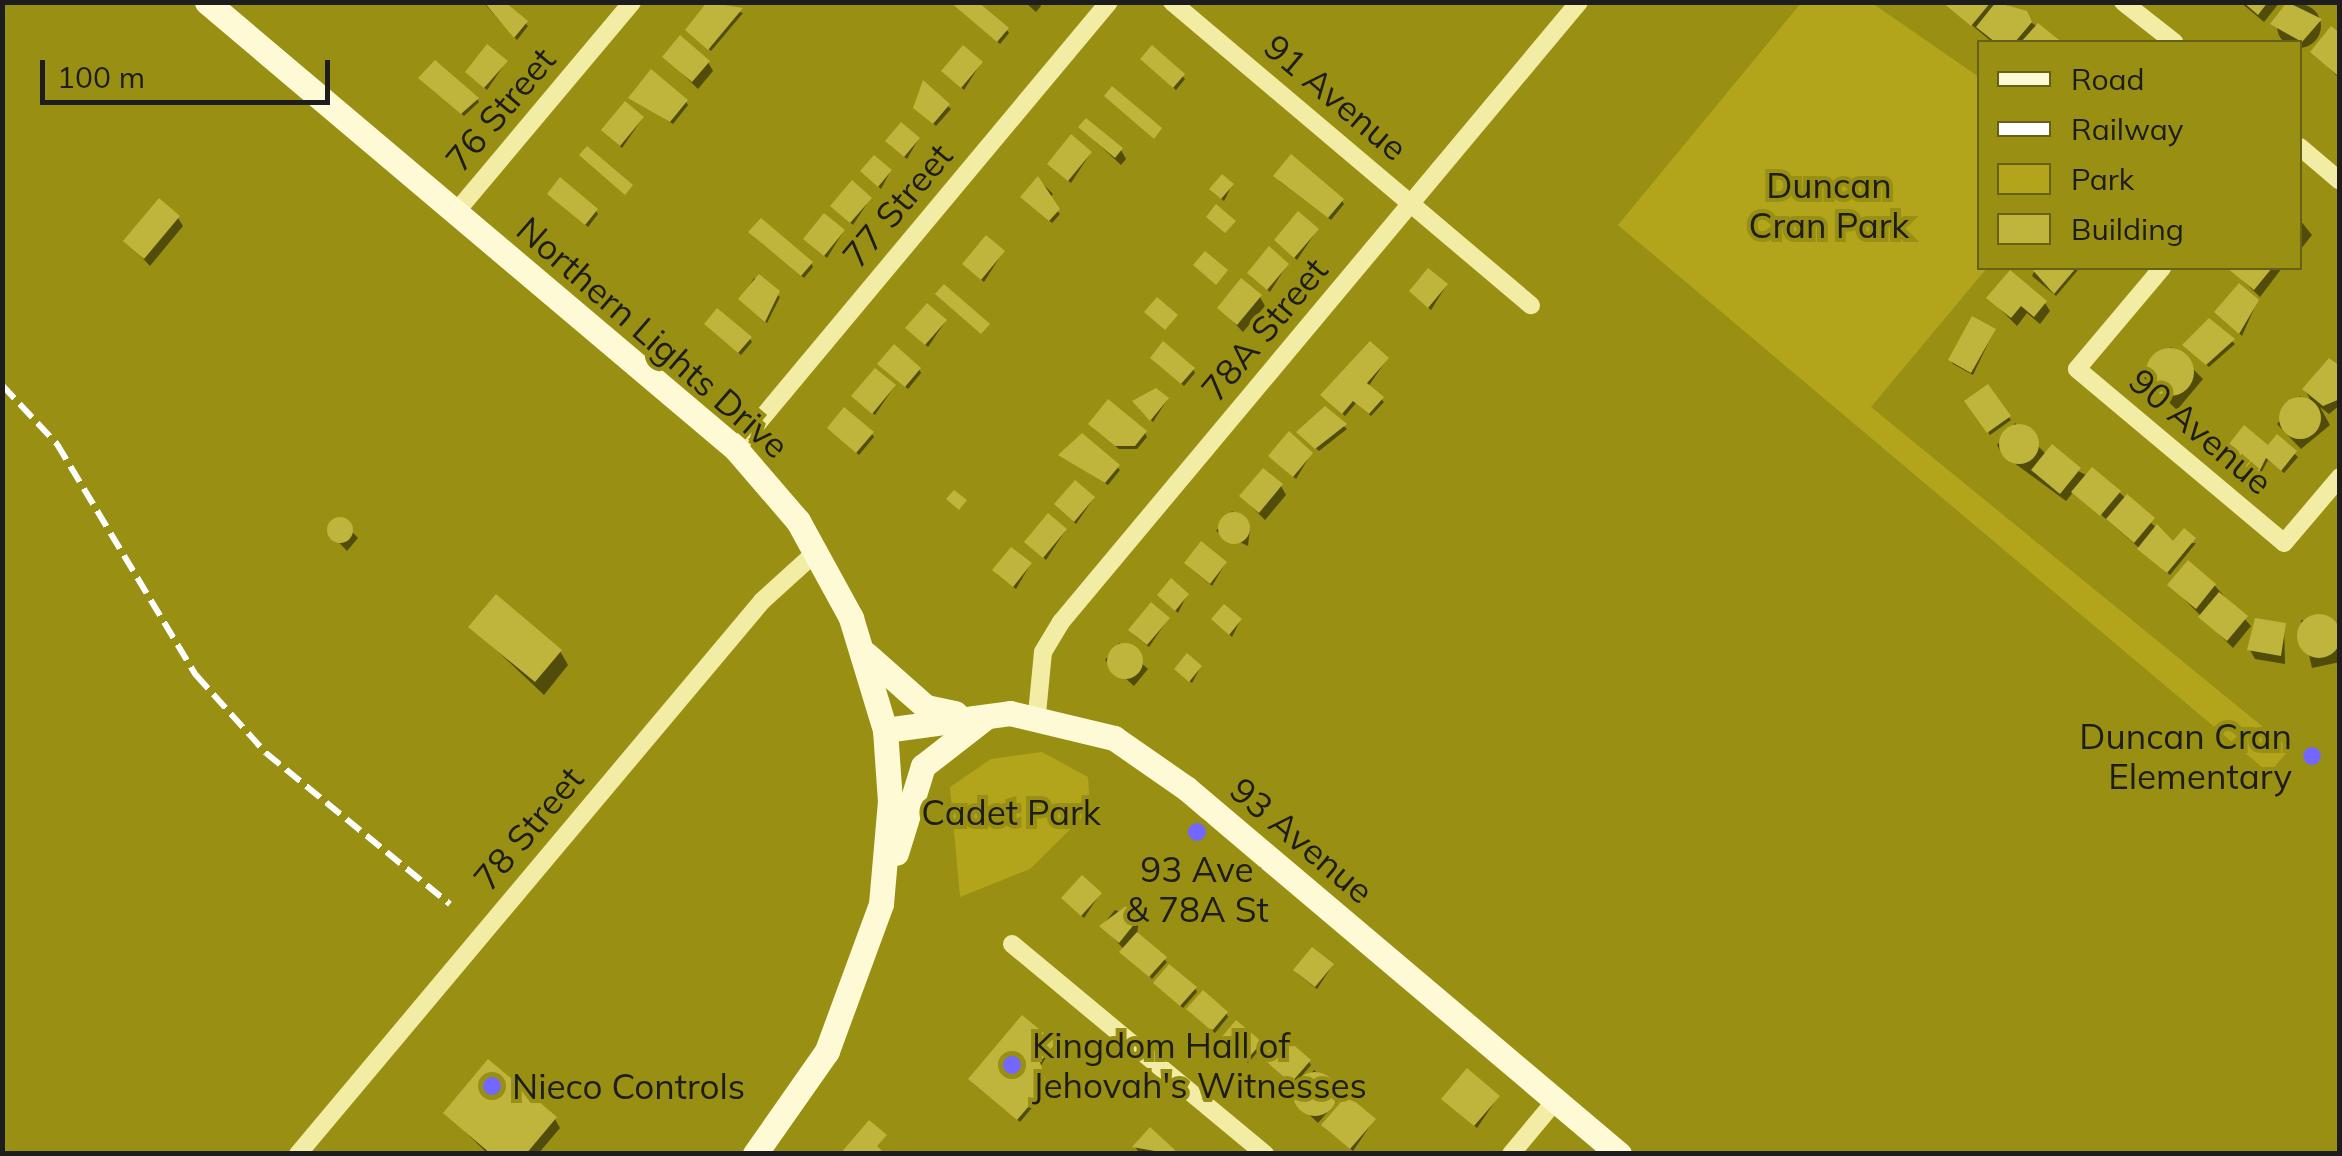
<!DOCTYPE html>
<html>
<head>
<meta charset="utf-8">
<style>
  body { margin:0 }
  #map { position:relative; width:2342px; height:1156px; overflow:hidden; background:#988f13; font-family:Mulish,sans-serif }
  div>[style] { position:absolute }
  .green>* { inset:0; background:#b2a51b }
  .shadow>* { inset:0; background:#0007 }
  .round { border-radius:50% }
  .building>* { inset:0; background:#c0b53c }
  .street>* { height:18px; margin:-9px; padding:0 9px; transform-origin:9px; border-radius:9px; background:#f3eca5 }
  .secondary>* { height:25px; margin:-12.5px; padding:0 12.5px; transform-origin:12.5px; border-radius:12.5px; background:#fdfad5 }
  .rail>* { height:6px; margin-top:-3px; transform-origin:0; background:repeating-linear-gradient(90deg,#fff 0 18px,transparent 0 26px) }
  .dots>* { width:28px; height:28px; translate:-50% -50%; box-sizing:border-box; border:5px solid #988f13; border-radius:50% }
  span { translate:-50% -50%; white-space:nowrap; text-align:center; line-height:1.15; -webkit-text-stroke:8px #988f13; paint-order:stroke }
  .street-label { font-size:35px; color:#1d1d1d }
  .park-label { font-size:35px; color:#1d1d1a }
  .poi-label { font-size:35px; color:#1d1d1d }
  .right { translate:-100% -50%; text-align:right }
  .left { translate:0 -50%; text-align:left }
  .frame { position:absolute; inset:0; border:5px solid #1d1d1d; pointer-events:none }
  .legend { position:absolute; left:1977px; top:40px; width:325px; height:230px; box-sizing:border-box; background:#988f13; border:2px solid #676117; margin:0; padding:12px 18px; list-style:none; font-size:30px; color:#1d1d1d }
  .legend li { display:flex; align-items:center; gap:20px; height:50px }
  .legend b { width:50px; border:2px solid #676117 }
  .scale { position:absolute; left:40px; top:60px; width:290px; height:45px; box-sizing:border-box; border:5px solid #1d1d1d; border-top:0; padding-left:12px; font-size:30px; line-height:35px; white-space:nowrap; color:#1d1d1d; -webkit-text-stroke:8px #988f13; paint-order:stroke }
</style>
</head>
<body>
<div id="map">
  <div class="green">
    <i style="clip-path:polygon(1801px 3px,1872px 3px,1979px 77px,1980px 268px,1987px 268px,1871px 407px,2290px 749px,2269px 773px,1618px 225px)"></i>
    <i style="clip-path:polygon(1042px 752px,1088px 777px,1090px 810px,1030px 869px,960px 897px,950px 787px,991px 759px)"></i>
  </div>
  <div class="shadow">
    <i style="clip-path:polygon(483px 2px,501px 2px,528px 26px,517px 40px)"></i>
    <i style="clip-path:polygon(711px 2px,743px 13px,711px 51px,688px 30px)"></i>
    <i style="clip-path:polygon(951px 2px,1007px 30px,1009px 33px,1000px 44px)"></i>
    <i style="clip-path:polygon(1025px 2px,1039px 2px,1041px 6px,1036px 12px)"></i>
    <i style="clip-path:polygon(1944px 2px,2003px 2px,2058px 42px,1992px 42px)"></i>
    <i style="clip-path:polygon(2240px 2px,2280px 2px,2264px 22px)"></i>
    <i class="round" style="left:2277px;top:4px;width:44px;height:44px"></i>
    <i style="clip-path:polygon(2340px 37px,2340px 79px,2313px 52px)"></i>
    <i style="clip-path:polygon(1153px 48px,1185px 79px,1176px 90px,1145px 63px)"></i>
    <i style="clip-path:polygon(665px 57px,708px 62px,713px 71px,698px 89px)"></i>
    <i style="clip-path:polygon(506px 62px,487px 90px,470px 75px)"></i>
    <i style="clip-path:polygon(981px 63px,964px 90px,946px 74px)"></i>
    <i style="clip-path:polygon(424px 82px,477px 99px,479px 102px,464px 116px)"></i>
    <i style="clip-path:polygon(923px 84px,951px 109px,936px 126px,919px 112px)"></i>
    <i style="clip-path:polygon(631px 98px,686px 102px,688px 105px,673px 124px)"></i>
    <i style="clip-path:polygon(642px 119px,622px 148px,604px 131px)"></i>
    <i style="clip-path:polygon(1081px 128px,1121px 150px,1126px 159px,1121px 165px)"></i>
    <i style="clip-path:polygon(918px 140px,907px 159px,890px 145px)"></i>
    <i style="clip-path:polygon(1090px 154px,1071px 183px,1052px 167px)"></i>
    <i style="clip-path:polygon(890px 172px,881px 189px,865px 175px)"></i>
    <i style="clip-path:polygon(1038px 179px,1053px 194px,1047px 201px,1060px 214px,1052px 223px,1025px 200px)"></i>
    <i style="clip-path:polygon(1278px 180px,1342px 201px,1344px 204px,1331px 220px)"></i>
    <i style="clip-path:polygon(1232px 185px,1224px 201px,1214px 193px)"></i>
    <i style="clip-path:polygon(552px 197px,596px 211px,598px 214px,588px 227px)"></i>
    <i style="clip-path:polygon(870px 199px,853px 225px,833px 207px)"></i>
    <i style="clip-path:polygon(178px 218px,183px 226px,150px 266px,126px 241px)"></i>
    <i style="clip-path:polygon(2300px 220px,2312px 235px,2300px 250px)"></i>
    <i style="clip-path:polygon(1317px 230px,1297px 260px,1279px 244px)"></i>
    <i style="clip-path:polygon(843px 232px,827px 258px,808px 242px)"></i>
    <i style="clip-path:polygon(753px 236px,811px 263px,813px 267px,804px 278px)"></i>
    <i style="clip-path:polygon(1003px 252px,984px 282px,967px 268px)"></i>
    <i style="clip-path:polygon(1287px 265px,1270px 292px,1252px 277px)"></i>
    <i style="clip-path:polygon(2036px 268px,2076px 268px,2078px 270px,2056px 296px,2032px 276px)"></i>
    <i style="clip-path:polygon(2282px 268px,2260px 297px,2231px 269px,2232px 268px)"></i>
    <i style="clip-path:polygon(754px 278px,780px 297px,767px 323px,741px 300px)"></i>
    <i style="clip-path:polygon(1446px 286px,1431px 310px,1414px 295px)"></i>
    <i style="clip-path:polygon(1260px 297px,1265px 306px,1243px 332px,1220px 308px)"></i>
    <i style="clip-path:polygon(1989px 298px,2045px 303px,2050px 311px,2040px 324px,2027px 313px,2017px 326px)"></i>
    <i style="clip-path:polygon(2257px 302px,2242px 336px,2217px 313px)"></i>
    <i style="clip-path:polygon(2210px 321px,2235px 344px,2209px 367px,2187px 348px)"></i>
    <i style="clip-path:polygon(945px 322px,928px 347px,911px 332px)"></i>
    <i style="clip-path:polygon(709px 328px,750px 339px,752px 342px,741px 355px)"></i>
    <i style="clip-path:polygon(1994px 331px,1973px 375px,1953px 364px,1950px 360px)"></i>
    <i style="clip-path:polygon(2171px 347px,2203px 379px,2177px 410px,2144px 378px)"></i>
    <i style="clip-path:polygon(1387px 359px,1368px 387px,1384px 402px,1371px 416px,1356px 403px,1345px 416px,1326px 399px)"></i>
    <i style="clip-path:polygon(1155px 362px,1193px 369px,1195px 373px,1184px 386px)"></i>
    <i style="clip-path:polygon(882px 367px,919px 369px,921px 373px,908px 389px)"></i>
    <i style="clip-path:polygon(2340px 370px,2340px 405px,2329px 414px,2320px 407px,2330px 425px,2301px 449px,2277px 424px,2300px 396px,2315px 408px,2305px 390px)"></i>
    <i style="clip-path:polygon(894px 387px,875px 415px,856px 400px)"></i>
    <i style="clip-path:polygon(1987px 388px,2011px 420px,1990px 435px,1967px 402px)"></i>
    <i style="clip-path:polygon(1167px 400px,1153px 422px,1140px 410px)"></i>
    <i style="clip-path:polygon(1325px 409px,1347px 429px,1319px 451px,1301px 436px)"></i>
    <i style="clip-path:polygon(2015px 423px,2047px 455px,2119px 492px,2173px 544px,2196px 543px,2170px 575px,2074px 491px,2066px 501px,2002px 454px,1997px 445px)"></i>
    <i style="clip-path:polygon(1093px 428px,1145px 433px,1147px 437px,1137px 449px,1119px 449px)"></i>
    <i style="clip-path:polygon(832px 431px,872px 434px,874px 437px,859px 455px)"></i>
    <i style="clip-path:polygon(1081px 436px,1120px 470px,1108px 485px,1061px 455px)"></i>
    <i style="clip-path:polygon(2278px 438px,2298px 457px,2284px 473px,2268px 460px,2259px 477px,2230px 453px,2268px 448px)"></i>
    <i style="clip-path:polygon(1311px 454px,1296px 479px,1273px 459px)"></i>
    <i style="clip-path:polygon(1281px 486px,1286px 495px,1265px 520px,1242px 497px)"></i>
    <i style="clip-path:polygon(1093px 499px,1076px 524px,1059px 508px)"></i>
    <i style="clip-path:polygon(1232px 511px,1250px 528px,1248px 546px,1216px 531px)"></i>
    <i style="clip-path:polygon(339px 518px,358px 538px,347px 551px,328px 531px)"></i>
    <i style="clip-path:polygon(1065px 531px,1046px 560px,1029px 545px)"></i>
    <i style="clip-path:polygon(1225px 564px,1212px 586px,1189px 567px)"></i>
    <i style="clip-path:polygon(1030px 565px,1016px 589px,997px 574px)"></i>
    <i style="clip-path:polygon(2170px 585px,2215px 586px,2251px 626px,2233px 648px)"></i>
    <i style="clip-path:polygon(1187px 595px,1178px 613px,1160px 596px)"></i>
    <i style="clip-path:polygon(1168px 619px,1149px 647px,1133px 634px)"></i>
    <i style="clip-path:polygon(2301px 620px,2339px 623px,2340px 662px,2312px 668px)"></i>
    <i style="clip-path:polygon(1240px 621px,1232px 637px,1216px 623px)"></i>
    <i style="clip-path:polygon(2284px 625px,2285px 664px,2255px 659px,2250px 650px)"></i>
    <i style="clip-path:polygon(472px 627px,560px 651px,568px 665px,544px 695px)"></i>
    <i style="clip-path:polygon(1119px 643px,1148px 669px,1134px 686px,1105px 660px)"></i>
    <i style="clip-path:polygon(1200px 668px,1192px 683px,1179px 672px)"></i>
    <i style="clip-path:polygon(1100px 894px,1084px 918px,1066px 902px)"></i>
    <i style="clip-path:polygon(1115px 910px,1139px 919px,1137px 935px,1167px 962px,1152px 979px,1102px 926px)"></i>
    <i style="clip-path:polygon(1332px 966px,1317px 989px,1298px 974px)"></i>
    <i style="clip-path:polygon(1156px 984px,1195px 988px,1197px 992px,1183px 1008px)"></i>
    <i style="clip-path:polygon(1191px 1013px,1226px 1013px,1228px 1017px,1215px 1033px)"></i>
    <i style="clip-path:polygon(1225px 1043px,1260px 1044px,1262px 1047px,1248px 1063px)"></i>
    <i style="clip-path:polygon(1054px 1045px,1040px 1067px,1047px 1090px,1020px 1122px,973px 1083px)"></i>
    <i style="clip-path:polygon(1267px 1062px,1309px 1062px,1311px 1065px,1294px 1085px)"></i>
    <i style="clip-path:polygon(1314px 1070px,1342px 1095px,1318px 1123px,1291px 1097px)"></i>
    <i style="clip-path:polygon(1498px 1097px,1477px 1128px,1446px 1102px)"></i>
    <i style="clip-path:polygon(446px 1113px,555px 1119px,560px 1128px,538px 1154px,488px 1154px)"></i>
    <i style="clip-path:polygon(1374px 1120px,1353px 1151px,1326px 1129px)"></i>
    <i style="clip-path:polygon(1135px 1147px,1173px 1152px,1175px 1154px,1140px 1154px)"></i>
  </div>
  <div class="building">
    <i style="clip-path:polygon(484px 2px,505px 2px,528px 21px,514px 38px)"></i>
    <i style="clip-path:polygon(707px 2px,743px 8px,708px 50px,685px 30px)"></i>
    <i style="clip-path:polygon(950px 2px,978px 2px,1009px 28px,997px 42px)"></i>
    <i style="clip-path:polygon(1942px 2px,1991px 2px,1971px 26px)"></i>
    <i style="clip-path:polygon(1996px 2px,2027px 11px,2032px 22px,2015px 42px,1995px 42px,1976px 27px)"></i>
    <i style="clip-path:polygon(2243px 2px,2268px 2px,2258px 15px)"></i>
    <i style="clip-path:polygon(2287px 2px,2322px 19px,2302px 42px,2270px 24px)"></i>
    <i style="clip-path:polygon(2038px 23px,2054px 36px,2062px 42px,2021px 42px)"></i>
    <i style="clip-path:polygon(2331px 26px,2340px 33px,2337px 75px,2310px 52px)"></i>
    <i style="clip-path:polygon(680px 35px,710px 61px,692px 82px,662px 57px)"></i>
    <i style="clip-path:polygon(487px 44px,508px 61px,484px 88px,465px 72px)"></i>
    <i style="clip-path:polygon(963px 45px,983px 62px,961px 88px,941px 71px)"></i>
    <i style="clip-path:polygon(1152px 45px,1185px 74px,1173px 88px,1140px 59px)"></i>
    <i style="clip-path:polygon(435px 60px,479px 98px,461px 114px,418px 78px)"></i>
    <i style="clip-path:polygon(651px 69px,688px 100px,670px 122px,628px 98px)"></i>
    <i style="clip-path:polygon(923px 80px,950px 104px,933px 124px,913px 108px)"></i>
    <i style="clip-path:polygon(1112px 86px,1162px 128px,1154px 139px,1104px 96px)"></i>
    <i style="clip-path:polygon(625px 101px,644px 117px,620px 146px,601px 130px)"></i>
    <i style="clip-path:polygon(1086px 118px,1123px 148px,1115px 158px,1078px 127px)"></i>
    <i style="clip-path:polygon(901px 122px,920px 138px,904px 157px,885px 141px)"></i>
    <i style="clip-path:polygon(1071px 134px,1092px 152px,1068px 181px,1047px 164px)"></i>
    <i style="clip-path:polygon(587px 146px,633px 185px,625px 195px,579px 155px)"></i>
    <i style="clip-path:polygon(1291px 154px,1344px 199px,1328px 218px,1273px 176px)"></i>
    <i style="clip-path:polygon(874px 155px,892px 170px,878px 187px,860px 171px)"></i>
    <i style="clip-path:polygon(1222px 174px,1234px 184px,1221px 199px,1209px 189px)"></i>
    <i style="clip-path:polygon(1038px 176px,1060px 209px,1049px 221px,1020px 197px)"></i>
    <i style="clip-path:polygon(560px 177px,598px 209px,585px 225px,547px 194px)"></i>
    <i style="clip-path:polygon(852px 180px,872px 198px,850px 223px,830px 206px)"></i>
    <i style="clip-path:polygon(159px 198px,180px 216px,144px 259px,123px 241px)"></i>
    <i style="clip-path:polygon(1216px 204px,1236px 221px,1225px 233px,1206px 217px)"></i>
    <i style="clip-path:polygon(1298px 211px,1319px 229px,1294px 258px,1274px 240px)"></i>
    <i style="clip-path:polygon(824px 213px,845px 230px,824px 256px,803px 239px)"></i>
    <i style="clip-path:polygon(761px 218px,813px 262px,801px 276px,748px 232px)"></i>
    <i style="clip-path:polygon(986px 235px,1005px 251px,981px 280px,962px 264px)"></i>
    <i style="clip-path:polygon(1269px 246px,1289px 264px,1267px 290px,1247px 273px)"></i>
    <i style="clip-path:polygon(1205px 251px,1228px 270px,1216px 285px,1193px 265px)"></i>
    <i style="clip-path:polygon(1428px 268px,1448px 284px,1428px 308px,1409px 291px)"></i>
    <i style="clip-path:polygon(2031px 268px,2076px 268px,2054px 294px)"></i>
    <i style="clip-path:polygon(2227px 268px,2272px 268px,2254px 290px)"></i>
    <i style="clip-path:polygon(2010px 270px,2047px 301px,2034px 317px,2021px 306px,2011px 318px,1986px 298px)"></i>
    <i style="clip-path:polygon(759px 274px,780px 291px,765px 322px,738px 299px)"></i>
    <i style="clip-path:polygon(1241px 278px,1262px 295px,1237px 325px,1217px 308px)"></i>
    <i style="clip-path:polygon(2239px 283px,2259px 300px,2239px 334px,2214px 312px)"></i>
    <i style="clip-path:polygon(944px 284px,990px 324px,981px 334px,935px 294px)"></i>
    <i style="clip-path:polygon(1157px 297px,1178px 315px,1165px 330px,1144px 312px)"></i>
    <i style="clip-path:polygon(927px 303px,947px 320px,925px 345px,905px 328px)"></i>
    <i style="clip-path:polygon(717px 308px,752px 337px,738px 353px,704px 324px)"></i>
    <i style="clip-path:polygon(1972px 316px,1996px 329px,1971px 373px,1948px 360px)"></i>
    <i style="clip-path:polygon(2209px 318px,2235px 339px,2206px 365px,2182px 345px)"></i>
    <i style="clip-path:polygon(1163px 341px,1195px 368px,1181px 384px,1150px 358px)"></i>
    <i style="clip-path:polygon(1370px 341px,1389px 358px,1367px 383px,1384px 397px,1369px 414px,1353px 401px,1342px 414px,1320px 395px)"></i>
    <i style="clip-path:polygon(894px 344px,921px 368px,905px 387px,877px 364px)"></i>
    <i class="round" style="left:2146px;top:348px;width:48px;height:48px"></i>
    <i style="clip-path:polygon(2329px 358px,2340px 366px,2340px 399px,2323px 406px,2302px 389px)"></i>
    <i style="clip-path:polygon(875px 368px,896px 385px,872px 414px,851px 396px)"></i>
    <i style="clip-path:polygon(1988px 384px,2011px 416px,1987px 433px,1964px 401px)"></i>
    <i style="clip-path:polygon(1156px 388px,1169px 398px,1150px 421px,1132px 401px)"></i>
    <i class="round" style="left:2279px;top:397px;width:42px;height:42px"></i>
    <i style="clip-path:polygon(1108px 399px,1147px 431px,1135px 446px,1115px 446px,1088px 424px)"></i>
    <i style="clip-path:polygon(1325px 406px,1347px 424px,1315px 449px,1296px 432px)"></i>
    <i style="clip-path:polygon(844px 407px,874px 432px,856px 453px,827px 428px)"></i>
    <i class="round" style="left:1999px;top:424px;width:40px;height:40px"></i>
    <i style="clip-path:polygon(2244px 425px,2268px 445px,2277px 434px,2297px 451px,2281px 471px,2266px 458px,2257px 476px,2225px 449px)"></i>
    <i style="clip-path:polygon(1289px 431px,1313px 453px,1293px 477px,1268px 456px)"></i>
    <i style="clip-path:polygon(1082px 433px,1120px 465px,1105px 483px,1058px 455px)"></i>
    <i style="clip-path:polygon(2052px 444px,2081px 468px,2060px 494px,2031px 470px)"></i>
    <i style="clip-path:polygon(2092px 467px,2121px 491px,2100px 516px,2071px 492px)"></i>
    <i style="clip-path:polygon(1263px 468px,1283px 484px,1259px 513px,1239px 496px)"></i>
    <i style="clip-path:polygon(1075px 480px,1095px 497px,1074px 522px,1054px 504px)"></i>
    <i style="clip-path:polygon(954px 490px,967px 500px,959px 510px,946px 499px)"></i>
    <i style="clip-path:polygon(2127px 494px,2155px 518px,2134px 543px,2106px 519px)"></i>
    <i class="round" style="left:1218px;top:512px;width:32px;height:32px"></i>
    <i style="clip-path:polygon(1048px 513px,1067px 529px,1043px 558px,1024px 542px)"></i>
    <i class="round" style="left:327px;top:517px;width:26px;height:26px"></i>
    <i style="clip-path:polygon(2157px 524px,2173px 541px,2184px 528px,2196px 538px,2167px 573px,2137px 549px)"></i>
    <i style="clip-path:polygon(1201px 541px,1227px 562px,1210px 584px,1184px 563px)"></i>
    <i style="clip-path:polygon(1011px 547px,1032px 563px,1013px 587px,992px 570px)"></i>
    <i style="clip-path:polygon(2188px 560px,2216px 584px,2196px 609px,2167px 585px)"></i>
    <i style="clip-path:polygon(1171px 578px,1189px 594px,1175px 611px,1157px 595px)"></i>
    <i style="clip-path:polygon(2219px 592px,2248px 616px,2227px 641px,2198px 617px)"></i>
    <i style="clip-path:polygon(496px 594px,562px 650px,535px 682px,468px 627px)"></i>
    <i style="clip-path:polygon(1151px 602px,1170px 618px,1147px 645px,1128px 630px)"></i>
    <i style="clip-path:polygon(1224px 604px,1242px 619px,1229px 635px,1211px 619px)"></i>
    <i class="round" style="left:2297px;top:614px;width:44px;height:44px"></i>
    <i style="clip-path:polygon(2255px 618px,2286px 623px,2281px 656px,2247px 650px)"></i>
    <i class="round" style="left:1107px;top:643px;width:36px;height:36px"></i>
    <i style="clip-path:polygon(1187px 653px,1202px 666px,1189px 682px,1174px 669px)"></i>
    <i style="clip-path:polygon(1082px 875px,1102px 893px,1081px 916px,1061px 898px)"></i>
    <i style="clip-path:polygon(1126px 906px,1140px 917px,1119px 943px,1099px 926px)"></i>
    <i style="clip-path:polygon(1137px 932px,1167px 957px,1149px 977px,1119px 952px)"></i>
    <i style="clip-path:polygon(1312px 947px,1334px 964px,1315px 987px,1293px 970px)"></i>
    <i style="clip-path:polygon(1169px 964px,1197px 987px,1180px 1006px,1153px 983px)"></i>
    <i style="clip-path:polygon(1203px 990px,1228px 1012px,1212px 1031px,1186px 1009px)"></i>
    <i style="clip-path:polygon(1022px 1015px,1056px 1043px,1040px 1062px,1047px 1085px,1017px 1120px,968px 1079px)"></i>
    <i style="clip-path:polygon(1236px 1020px,1262px 1042px,1246px 1061px,1220px 1039px)"></i>
    <i style="clip-path:polygon(1282px 1035px,1311px 1060px,1291px 1083px,1262px 1058px)"></i>
    <i style="clip-path:polygon(488px 1059px,557px 1117px,526px 1154px,491px 1154px,443px 1113px)"></i>
    <i style="clip-path:polygon(1467px 1068px,1500px 1096px,1474px 1126px,1441px 1099px)"></i>
    <i class="round" style="left:1293px;top:1072px;width:44px;height:44px"></i>
    <i style="clip-path:polygon(1347px 1095px,1376px 1119px,1350px 1149px,1321px 1125px)"></i>
    <i style="clip-path:polygon(869px 1120px,887px 1135px,877px 1146px,885px 1154px,840px 1154px)"></i>
    <i style="clip-path:polygon(1150px 1127px,1175px 1150px,1172px 1154px,1132px 1147px)"></i>
  </div>
  <div class="street">
    <i style="left:1172px;top:2px;width:470px;rotate:40.2deg"></i>
    <i style="left:2123px;top:2px;width:65px;rotate:38.1deg"></i>
    <i style="left:2300px;top:147px;width:52px;rotate:40.4deg"></i>
    <i style="left:456px;top:212px;width:274px;rotate:-50deg"></i>
    <i style="left:2162px;top:268px;width:132px;rotate:130.1deg"></i>
    <i style="left:2077px;top:369px;width:270px;rotate:40deg"></i>
    <i style="left:2284px;top:543px;width:87px;rotate:-49.7deg"></i>
    <i style="left:736px;top:449px;width:582px;rotate:-50.16deg"></i>
    <i style="left:1037px;top:714px;width:62px;rotate:-84.5deg"></i>
    <i style="left:1043px;top:652px;width:35px;rotate:-59deg"></i>
    <i style="left:1061px;top:622px;width:808px;rotate:-50.12deg"></i>
    <i style="left:1012px;top:944px;width:329px;rotate:39.7deg"></i>
    <i style="left:298px;top:1154px;width:722px;rotate:-50deg"></i>
    <i style="left:762px;top:601px;width:73px;rotate:-42.2deg"></i>
    <i style="left:1511px;top:1154px;width:70px;rotate:-50.2deg"></i>
  </div>
  <div class="secondary">
    <i style="left:207px;top:2px;width:693px;rotate:40.2deg"></i>
    <i style="left:736px;top:449px;width:95px;rotate:49.3deg"></i>
    <i style="left:798px;top:521px;width:111px;rotate:61.3deg"></i>
    <i style="left:851px;top:618px;width:117px;rotate:73.1deg"></i>
    <i style="left:885px;top:730px;width:71px;rotate:86deg"></i>
    <i style="left:890px;top:801px;width:103px;rotate:95deg"></i>
    <i style="left:881px;top:904px;width:157px;rotate:110.2deg"></i>
    <i style="left:827px;top:1051px;width:126px;rotate:125deg"></i>
    <i style="left:866px;top:654px;width:80px;rotate:41.5deg"></i>
    <i style="left:926px;top:707px;width:30px;rotate:12deg"></i>
    <i style="left:885px;top:730px;width:126px;rotate:-7.7deg"></i>
    <i style="left:1010px;top:713px;width:107px;rotate:13.5deg"></i>
    <i style="left:1114px;top:738px;width:88px;rotate:34.8deg"></i>
    <i style="left:1186px;top:788px;width:567px;rotate:40.21deg"></i>
    <i style="left:896px;top:853px;width:91px;rotate:-72.8deg"></i>
    <i style="left:923px;top:766px;width:80px;rotate:-37.9deg"></i>
  </div>
  <div class="rail">
    <i style="left:2px;top:385px;width:81px;rotate:47deg"></i>
    <i style="left:57px;top:444px;width:270px;rotate:59deg"></i>
    <i style="left:196px;top:675px;width:105px;rotate:48.1deg"></i>
    <i style="left:266px;top:753px;width:238px;rotate:39.4deg"></i>
  </div>
  <div class="dots">
    <i style="left:2312px;top:756px;background:#7367ff"></i>
    <i style="left:1197px;top:832px;background:#7367ff"></i>
    <i style="left:1012px;top:1065px;background:#7367ff"></i>
    <i style="left:492px;top:1086px;background:#7367ff"></i>
  </div>
  <div class="street-label">
    <span style="left:1336px;top:97px;rotate:40deg">91 Avenue</span>
    <span style="left:500px;top:109px;rotate:-50deg">76 Street</span>
    <span style="left:897px;top:205px;rotate:-50deg">77 Street</span>
    <span style="left:1264px;top:329px;rotate:-50deg">78A Street</span>
    <span style="left:653px;top:337px;rotate:41deg">Northern Lights Drive</span>
    <span style="left:2201px;top:431px;rotate:40deg">90 Avenue</span>
    <span style="left:528px;top:828px;rotate:-50deg">78 Street</span>
    <span style="left:1302px;top:840px;rotate:40deg">93 Avenue</span>
  </div>
  <div class="park-label">
    <span style="left:1829px;top:205px">Duncan<br>Cran Park</span>
    <span style="left:1011px;top:812px">Cadet Park</span>
  </div>
  <div class="poi-label">
    <span class="right" style="left:2292px;top:756px">Duncan Cran<br>Elementary</span>
    <span style="left:1197px;top:889px">93 Ave<br>&amp; 78A St</span>
    <span class="left" style="left:1032px;top:1065px">Kingdom Hall of<br>Jehovah's Witnesses</span>
    <span class="left" style="left:512px;top:1086px">Nieco Controls</span>
  </div>
  <div class="frame"></div>
  <ul class="legend">
  <li><b style="height:12px;background:#fdfad5"></b>Road</li>
  <li><b style="height:12px;background:#fff"></b>Railway</li>
  <li><b style="height:28px;background:#b2a51b"></b>Park</li>
  <li><b style="height:28px;background:#c0b53c"></b>Building</li>
  </ul>
  <div class="scale">100 m</div>
</div>
</body>
</html>
